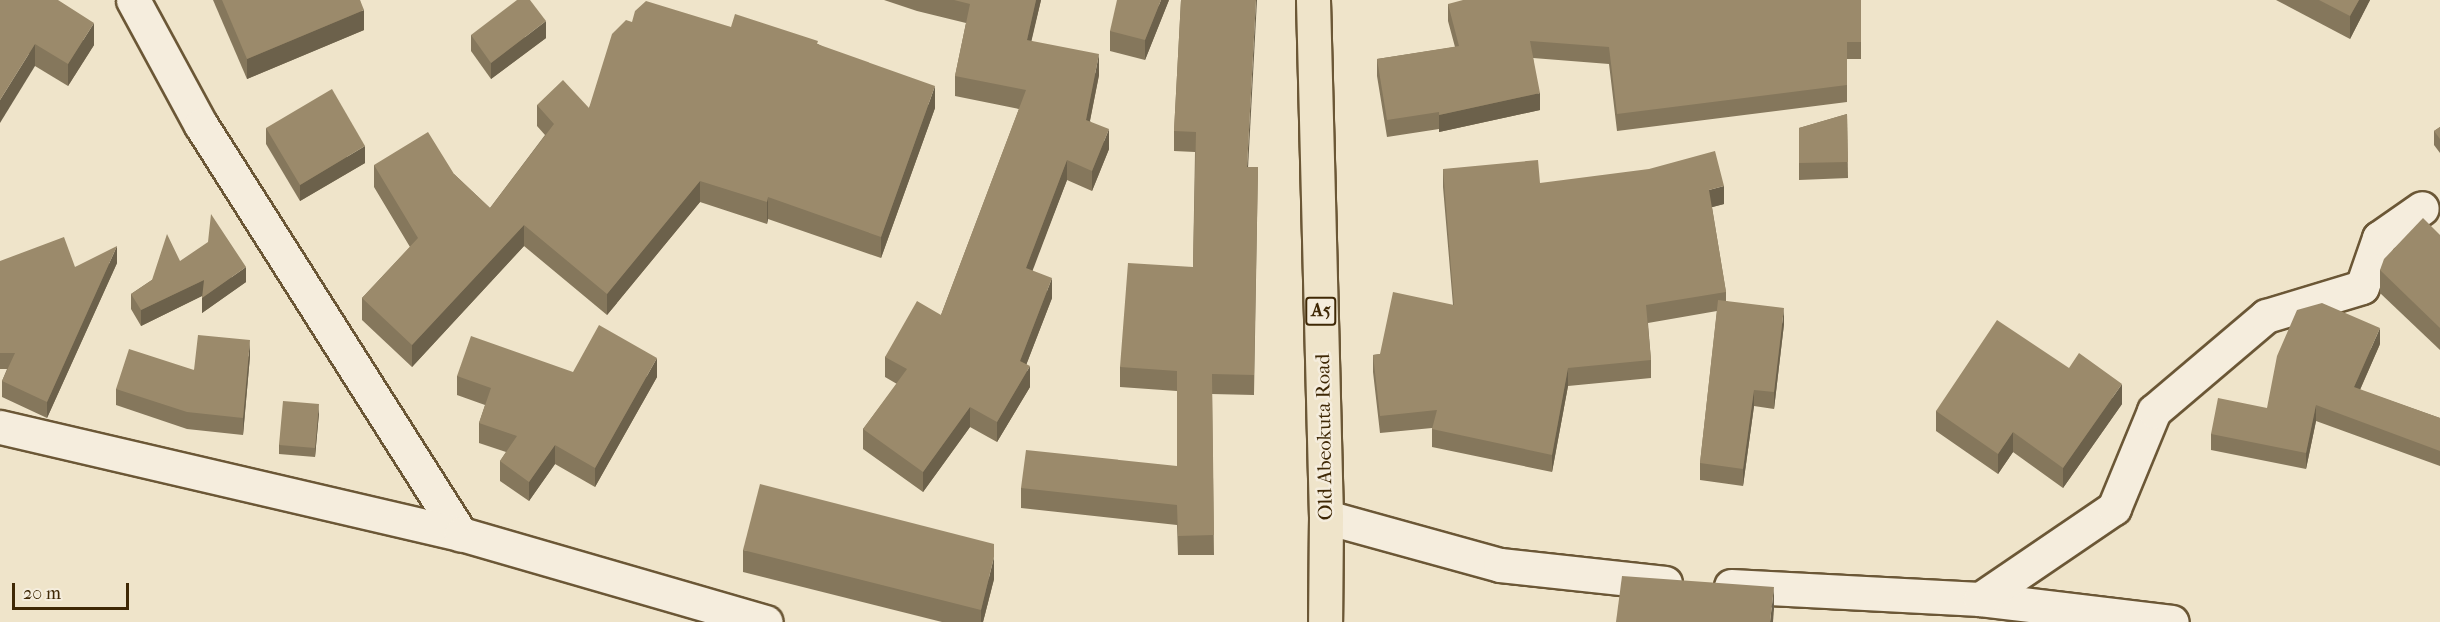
<!DOCTYPE html>
<html>
<head>
<meta charset="utf-8">
<style>
  body { margin:0 }
  #map { position:relative; width:2440px; height:622px; overflow:hidden; background:#efe4ca; font-family:"IM FELL French Canon",serif }
  div>[style] { position:absolute }
  .roads { filter:drop-shadow(2px 0 #6b5736) drop-shadow(-2px 0 #6b5736) drop-shadow(0 2px #6b5736) drop-shadow(0 -2px #6b5736) }
  .minor>* { height:33px; margin:-16.5px; padding:0 16.5px; transform-origin:16.5px; border-radius:16.5px; background:#f5eddd }
  .trunk>* { height:33px; margin:-16.5px; padding:0 16.5px; transform-origin:16.5px; border-radius:16.5px; background:#efe4ca }
  .wall>* { inset:0; background:#85775c }
  .shaded-wall>* { inset:0; background:#6c614b }
  .building>* { inset:0; background:#9b8a6b }
  span { translate:-50% -50%; white-space:nowrap; text-align:center; line-height:1.15; -webkit-text-stroke:5px #f5eddd; paint-order:stroke }
  .shield-label span { padding:2px 4px; background:#f5eddd; border:2px solid; border-radius:4px; -webkit-text-stroke-width:0 }
  .shield-label { font-size:18px; color:#3f2805; font-weight:700 }
  .street-label { font-size:20px; color:#3f2805 }
  .scale { position:absolute; left:12px; top:583px; width:117px; height:27px; box-sizing:border-box; border:3px solid #3f2805; border-top:0; padding-left:8px; font-size:18px; line-height:21px; white-space:nowrap; color:#3f2805; -webkit-text-stroke:4px #f5eddd; paint-order:stroke }
</style>
</head>
<body>
<div id="map">
  <div class="roads">
    <div class="minor">
      <i style="left:133px;top:0;width:142px;rotate:61.5deg"></i>
      <i style="left:201px;top:125px;width:485px;rotate:57.6deg"></i>
      <i style="left:0;top:427px;width:473px;rotate:13.1deg"></i>
      <i style="left:461px;top:534px;width:317px;rotate:16.1deg"></i>
      <i style="left:1326px;top:517px;width:180px;rotate:15.4deg"></i>
      <i style="left:1500px;top:565px;width:166px;rotate:6.2deg"></i>
      <i style="left:1731px;top:586px;width:249px;rotate:3deg"></i>
      <i style="left:1980px;top:599px;width:193px;rotate:6.8deg"></i>
      <i style="left:1980px;top:599px;width:162px;rotate:-34.2deg"></i>
      <i style="left:2114px;top:508px;width:105px;rotate:-67.6deg"></i>
      <i style="left:2154px;top:411px;width:147px;rotate:-40.3deg"></i>
      <i style="left:2266px;top:316px;width:100px;rotate:-16.8deg"></i>
      <i style="left:2362px;top:287px;width:52px;rotate:-70.9deg"></i>
      <i style="left:2379px;top:238px;width:52px;rotate:-34.9deg"></i>
    </div>
    <div class="trunk">
      <i style="left:1313px;top:0;width:517px;rotate:88.56deg"></i>
      <i style="left:1326px;top:517px;width:105px;rotate:90.5deg"></i>
    </div>
  </div>
  <div class="wall">
    <i style="clip-path:polygon(0 0,94px 45px,68px 86px,35px 66px)"></i>
    <i style="clip-path:polygon(213px 0,360px 0,364px 30px,247px 79px)"></i>
    <i style="clip-path:polygon(884px 0,1041px 0,1031px 41px,1099px 75px,1090px 121px,1109px 149px,1092px 191px,1067px 180px,1032px 270px,1052px 298px,1026px 365px,1030px 387px,997px 442px,970px 427px,923px 492px,863px 449px,863px 429px,897px 384px,885px 377px,885px 357px,941px 315px,1019px 109px,955px 96px,955px 76px,966px 23px,917px 11px)"></i>
    <i style="clip-path:polygon(1169px 0,1145px 60px,1110px 51px,1110px 31px)"></i>
    <i style="clip-path:polygon(1181px 0,1248px 167px,1258px 167px,1254px 395px,1212px 394px,1214px 555px,1178px 555px,1177px 525px,1021px 508px,1021px 488px,1177px 466px,1177px 391px,1120px 387px,1120px 367px,1193px 267px,1195px 152px,1174px 151px,1174px 131px)"></i>
    <i style="clip-path:polygon(1861px 0,1861px 59px,1847px 59px,1847px 102px,1617px 131px,1609px 64px,1533px 58px,1540px 110px,1439px 132px,1439px 129px,1387px 137px,1377px 76px,1377px 59px,1455px 47px,1448px 21px,1448px 4px)"></i>
    <i style="clip-path:polygon(2276px 0,2370px 0,2350px 39px)"></i>
    <i style="clip-path:polygon(632px 22px,731px 27px,818px 44px,935px 108px,881px 258px,768px 219px,767px 224px,700px 202px,607px 315px,524px 246px,412px 367px,362px 320px,362px 298px,410px 247px,374px 187px,374px 165px,454px 174px,490px 208px,545px 135px,537px 126px,537px 105px,589px 108px)"></i>
    <i style="clip-path:polygon(471px 35px,546px 38px,491px 79px,471px 51px)"></i>
    <i style="clip-path:polygon(1847px 114px,1848px 178px,1799px 180px,1799px 128px)"></i>
    <i style="clip-path:polygon(2440px 127px,2440px 153px,2434px 145px,2434px 131px)"></i>
    <i style="clip-path:polygon(266px 128px,365px 163px,300px 201px,266px 144px)"></i>
    <i style="clip-path:polygon(1443px 169px,1540px 183px,1724px 204px,1712px 207px,1726px 292px,1726px 301px,1784px 324px,1774px 409px,1754px 406px,1743px 486px,1700px 480px,1700px 463px,1717px 311px,1648px 323px,1651px 360px,1651px 378px,1568px 386px,1552px 472px,1432px 447px,1432px 428px,1380px 433px,1373px 372px,1373px 355px,1380px 354px,1453px 305px,1443px 187px)"></i>
    <i style="clip-path:polygon(2440px 235px,2440px 350px,2380px 293px,2380px 270px)"></i>
    <i style="clip-path:polygon(0 261px,75px 267px,117px 263px,47px 418px,2px 397px,2px 381px,7px 369px,0 369px)"></i>
    <i style="clip-path:polygon(180px 261px,246px 282px,202px 313px,202px 296px,141px 326px,131px 309px,131px 294px)"></i>
    <i style="clip-path:polygon(2380px 344px,2360px 390px,2440px 418px,2440px 466px,2316px 421px,2306px 469px,2211px 450px,2211px 434px,2267px 408px)"></i>
    <i style="clip-path:polygon(250px 356px,243px 435px,187px 429px,116px 405px,116px 389px)"></i>
    <i style="clip-path:polygon(2069px 368px,2122px 404px,2063px 488px,2013px 452px,1998px 474px,1936px 431px,1936px 411px)"></i>
    <i style="clip-path:polygon(573px 372px,657px 377px,595px 487px,555px 464px,529px 501px,500px 481px,500px 461px,506px 452px,479px 443px,479px 423px,485px 405px,457px 395px,457px 376px)"></i>
    <i style="clip-path:polygon(319px 413px,315px 457px,279px 454px,279px 445px)"></i>
    <i style="clip-path:polygon(743px 550px,994px 579px,983px 622px,942px 622px,743px 572px)"></i>
  </div>
  <div class="shaded-wall">
    <i style="clip-path:polygon(1036px 0,1041px 0,1027px 60px,1027px 40px)"></i>
    <i style="clip-path:polygon(1161px 0,1169px 0,1145px 60px,1145px 40px)"></i>
    <i style="clip-path:polygon(1256px 0,1257px 0,1247px 187px,1247px 167px)"></i>
    <i style="clip-path:polygon(2359px 0,2370px 0,2350px 39px,2350px 16px)"></i>
    <i style="clip-path:polygon(364px 10px,364px 30px,247px 79px,247px 59px)"></i>
    <i style="clip-path:polygon(546px 21px,546px 38px,491px 79px,491px 63px)"></i>
    <i style="clip-path:polygon(94px 23px,94px 45px,68px 86px,68px 64px)"></i>
    <i style="clip-path:polygon(35px 44px,35px 66px,0 123px,0 100px)"></i>
    <i style="clip-path:polygon(1099px 54px,1099px 75px,1086px 140px,1086px 120px)"></i>
    <i style="clip-path:polygon(935px 86px,935px 108px,881px 258px,881px 237px)"></i>
    <i style="clip-path:polygon(1540px 93px,1540px 110px,1439px 132px,1439px 115px)"></i>
    <i style="clip-path:polygon(1109px 129px,1109px 149px,1092px 191px,1092px 171px)"></i>
    <i style="clip-path:polygon(365px 146px,365px 163px,300px 201px,300px 185px)"></i>
    <i style="clip-path:polygon(1067px 160px,1067px 180px,1026px 288px,1026px 268px)"></i>
    <i style="clip-path:polygon(700px 181px,700px 202px,607px 315px,607px 294px)"></i>
    <i style="clip-path:polygon(1724px 186px,1724px 204px,1709px 208px,1709px 190px)"></i>
    <i style="clip-path:polygon(768px 197px,768px 219px,767px 224px,767px 202px)"></i>
    <i style="clip-path:polygon(524px 225px,524px 246px,412px 367px,412px 345px)"></i>
    <i style="clip-path:polygon(117px 246px,117px 263px,47px 418px,47px 402px)"></i>
    <i style="clip-path:polygon(246px 267px,246px 282px,202px 313px,202px 298px)"></i>
    <i style="clip-path:polygon(1052px 278px,1052px 298px,1020px 381px,1020px 361px)"></i>
    <i style="clip-path:polygon(204px 280px,204px 295px,141px 326px,141px 310px)"></i>
    <i style="clip-path:polygon(1784px 308px,1784px 324px,1774px 409px,1774px 392px)"></i>
    <i style="clip-path:polygon(2380px 328px,2380px 344px,2354px 403px,2354px 387px)"></i>
    <i style="clip-path:polygon(250px 340px,250px 356px,243px 435px,243px 418px)"></i>
    <i style="clip-path:polygon(657px 358px,657px 377px,595px 487px,595px 468px)"></i>
    <i style="clip-path:polygon(1030px 366px,1030px 387px,997px 442px,997px 422px)"></i>
    <i style="clip-path:polygon(1568px 368px,1568px 386px,1552px 472px,1552px 455px)"></i>
    <i style="clip-path:polygon(2122px 384px,2122px 404px,2063px 488px,2063px 468px)"></i>
    <i style="clip-path:polygon(1754px 390px,1754px 406px,1743px 486px,1743px 469px)"></i>
    <i style="clip-path:polygon(319px 404px,319px 413px,315px 457px,315px 448px)"></i>
    <i style="clip-path:polygon(2316px 405px,2316px 421px,2306px 469px,2306px 453px)"></i>
    <i style="clip-path:polygon(970px 407px,970px 427px,923px 492px,923px 472px)"></i>
    <i style="clip-path:polygon(2013px 432px,2013px 452px,1998px 474px,1998px 454px)"></i>
    <i style="clip-path:polygon(555px 445px,555px 464px,529px 501px,529px 482px)"></i>
    <i style="clip-path:polygon(994px 557px,994px 579px,983px 622px,981px 622px,981px 610px)"></i>
    <i style="clip-path:polygon(1774px 587px,1774px 609px,1773px 622px,1770px 622px)"></i>
  </div>
  <div class="building">
    <i style="clip-path:polygon(0 0,58px 0,94px 23px,68px 64px,35px 44px,0 100px)"></i>
    <i style="clip-path:polygon(222px 0,360px 0,364px 10px,247px 59px)"></i>
    <i style="clip-path:polygon(517px 0,530px 0,546px 21px,491px 63px,471px 35px)"></i>
    <i style="clip-path:polygon(954px 0,1036px 0,1027px 40px,1099px 54px,1086px 120px,1109px 129px,1092px 171px,1067px 160px,1026px 268px,1052px 278px,1020px 361px,1030px 366px,997px 422px,970px 407px,923px 472px,863px 429px,907px 369px,885px 357px,917px 301px,941px 315px,1026px 90px,955px 76px,970px 4px)"></i>
    <i style="clip-path:polygon(1117px 0,1161px 0,1145px 40px,1110px 31px)"></i>
    <i style="clip-path:polygon(1181px 0,1256px 0,1247px 167px,1258px 167px,1254px 375px,1212px 374px,1214px 535px,1178px 536px,1177px 505px,1021px 488px,1026px 450px,1177px 466px,1177px 371px,1120px 367px,1128px 263px,1193px 267px,1196px 132px,1174px 131px)"></i>
    <i style="clip-path:polygon(1463px 0,1861px 0,1861px 42px,1847px 42px,1847px 85px,1617px 114px,1609px 47px,1530px 41px,1540px 93px,1439px 115px,1439px 112px,1387px 120px,1377px 59px,1459px 46px,1448px 4px)"></i>
    <i style="clip-path:polygon(2319px 0,2359px 0,2350px 16px)"></i>
    <i style="clip-path:polygon(646px 1px,731px 27px,735px 14px,818px 41px,817px 44px,935px 86px,881px 237px,768px 197px,767px 202px,700px 181px,607px 294px,524px 225px,412px 345px,362px 298px,418px 238px,374px 165px,428px 132px,454px 174px,490px 208px,554px 124px,537px 105px,563px 80px,589px 108px,612px 34px,626px 20px,632px 22px,635px 11px)"></i>
    <i style="clip-path:polygon(332px 89px,365px 146px,300px 185px,266px 128px)"></i>
    <i style="clip-path:polygon(1847px 114px,1848px 162px,1799px 163px,1799px 128px)"></i>
    <i style="clip-path:polygon(2440px 127px,2440px 139px,2434px 131px)"></i>
    <i style="clip-path:polygon(1715px 151px,1724px 186px,1709px 190px,1726px 292px,1646px 305px,1651px 360px,1568px 368px,1552px 455px,1432px 429px,1437px 410px,1380px 416px,1373px 355px,1380px 354px,1393px 292px,1454px 305px,1443px 169px,1538px 160px,1540px 183px,1649px 169px)"></i>
    <i style="clip-path:polygon(211px 214px,246px 267px,202px 298px,204px 280px,141px 310px,131px 294px,152px 280px,167px 234px,180px 261px,208px 242px)"></i>
    <i style="clip-path:polygon(2423px 218px,2440px 235px,2440px 328px,2380px 270px,2384px 259px)"></i>
    <i style="clip-path:polygon(64px 237px,75px 267px,117px 246px,47px 402px,2px 381px,15px 353px,0 353px,0 261px)"></i>
    <i style="clip-path:polygon(1718px 300px,1784px 308px,1774px 392px,1754px 390px,1743px 469px,1700px 463px)"></i>
    <i style="clip-path:polygon(2322px 303px,2380px 328px,2354px 387px,2440px 418px,2440px 451px,2316px 405px,2306px 453px,2211px 434px,2218px 398px,2267px 408px,2277px 356px,2297px 310px)"></i>
    <i style="clip-path:polygon(1997px 320px,2069px 368px,2079px 353px,2122px 384px,2063px 468px,2013px 432px,1998px 454px,1936px 411px)"></i>
    <i style="clip-path:polygon(599px 325px,657px 358px,595px 468px,555px 445px,529px 482px,500px 461px,517px 436px,479px 423px,491px 388px,457px 376px,471px 336px,573px 372px)"></i>
    <i style="clip-path:polygon(198px 335px,250px 340px,243px 418px,187px 412px,116px 389px,129px 349px,194px 370px)"></i>
    <i style="clip-path:polygon(283px 401px,319px 404px,315px 448px,279px 445px)"></i>
    <i style="clip-path:polygon(760px 484px,994px 544px,994px 557px,981px 610px,743px 550px)"></i>
    <i style="clip-path:polygon(1622px 576px,1774px 587px,1770px 622px,1616px 622px)"></i>
  </div>
  <div class="shield-label">
    <span style="left:1321px;top:311px">A5</span>
  </div>
  <div class="street-label">
    <span style="left:1324px;top:437px;rotate:-91deg">Old Abeokuta Road</span>
  </div>
  <div class="scale">20 m</div>
</div>
</body>
</html>
